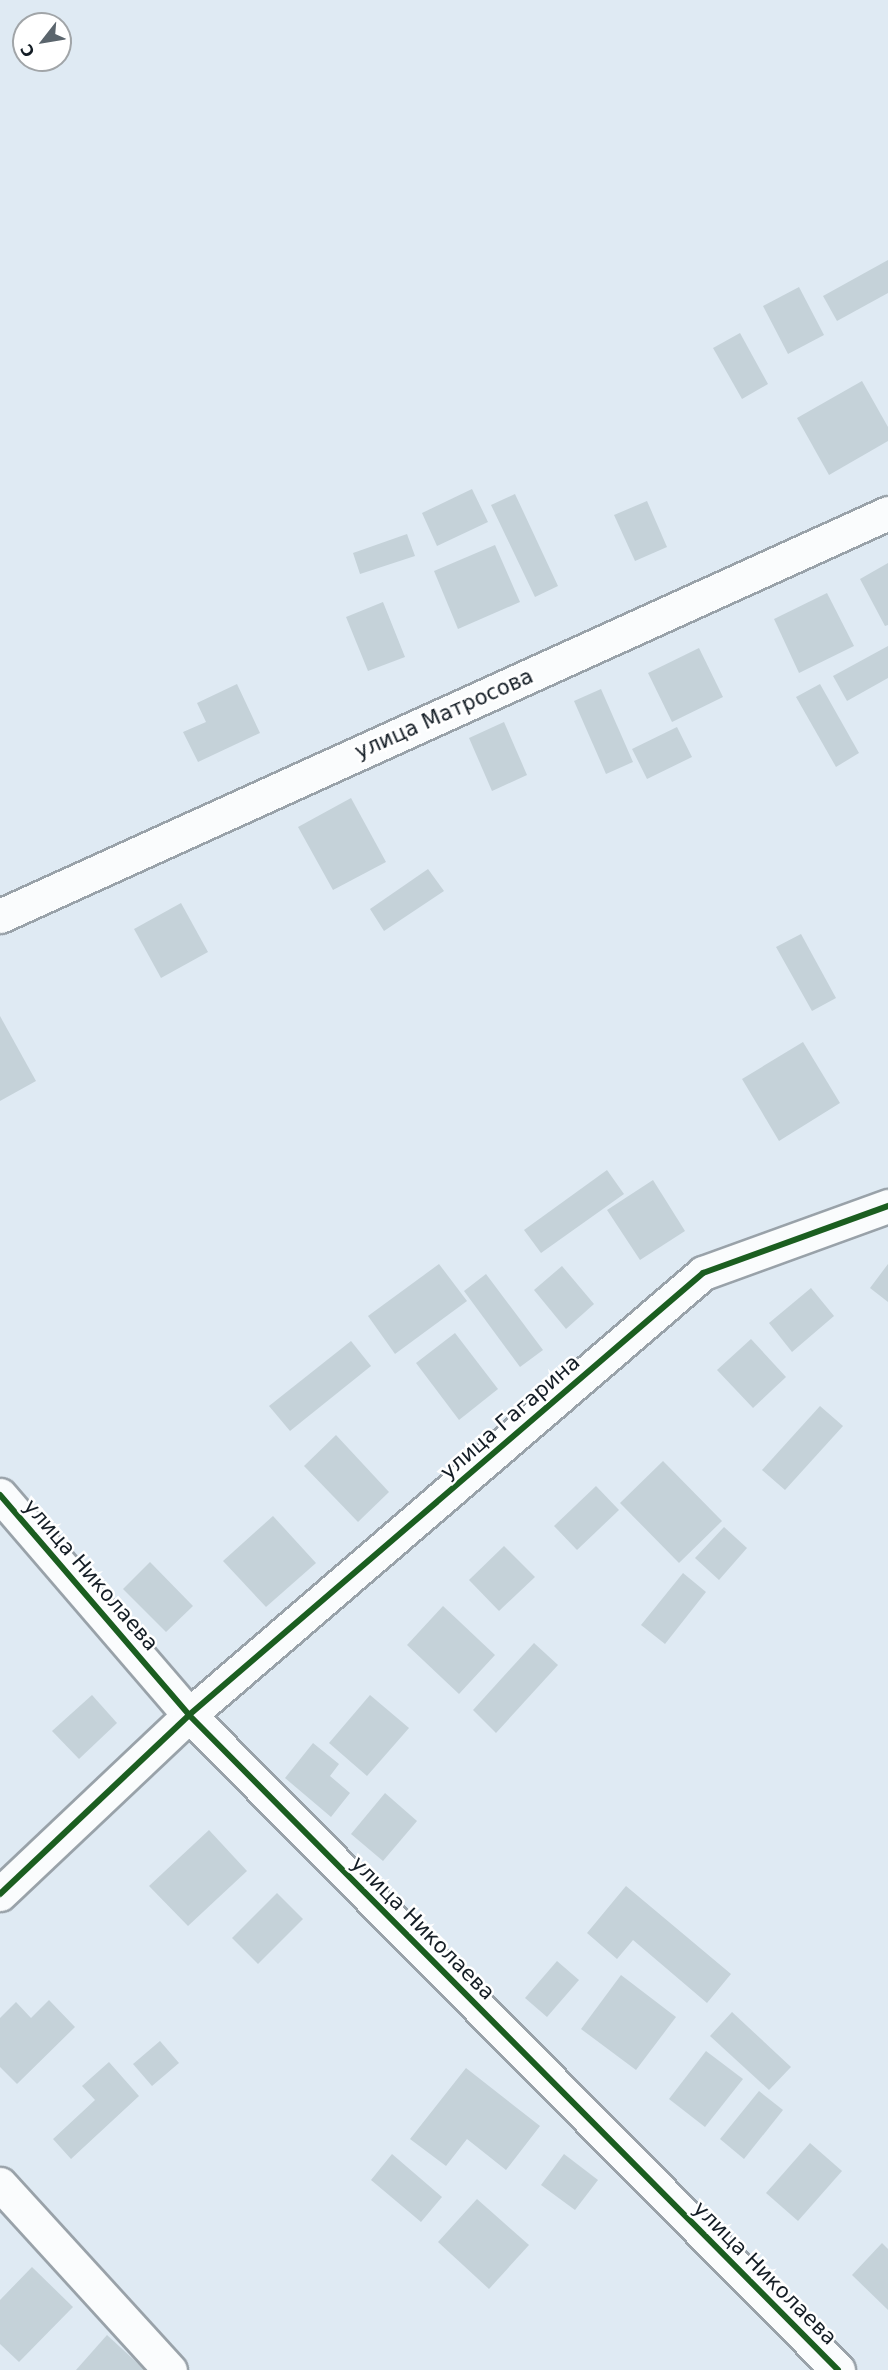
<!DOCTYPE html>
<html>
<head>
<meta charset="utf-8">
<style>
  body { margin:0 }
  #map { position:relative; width:888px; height:2370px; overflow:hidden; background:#dfeaf3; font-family:"DejaVu Sans",sans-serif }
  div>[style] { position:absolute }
  .building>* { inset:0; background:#c5d2d9 }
  .roads { filter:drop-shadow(2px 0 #99a2a9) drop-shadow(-2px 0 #99a2a9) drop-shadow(0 2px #99a2a9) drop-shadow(0 -2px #99a2a9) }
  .minor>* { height:33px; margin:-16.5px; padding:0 16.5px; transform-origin:16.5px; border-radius:16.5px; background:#fafcfd }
  .cycleway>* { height:6px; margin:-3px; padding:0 3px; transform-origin:3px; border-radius:3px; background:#1b5e20 }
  span { translate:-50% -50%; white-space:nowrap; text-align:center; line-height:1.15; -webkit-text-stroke:5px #fff; paint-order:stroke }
  .street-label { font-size:21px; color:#141d25 }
  .north { position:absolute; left:12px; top:12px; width:60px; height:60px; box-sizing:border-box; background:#fff; border:2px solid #a1a5a8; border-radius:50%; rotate:239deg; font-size:16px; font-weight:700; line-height:24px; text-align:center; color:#141d25 }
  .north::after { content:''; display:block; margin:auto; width:21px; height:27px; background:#5b656d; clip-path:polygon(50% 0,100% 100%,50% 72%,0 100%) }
</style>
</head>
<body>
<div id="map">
  <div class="building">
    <i style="clip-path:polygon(888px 260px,888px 293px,837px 321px,823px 296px)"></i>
    <i style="clip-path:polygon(799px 287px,824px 335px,788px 354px,763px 306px)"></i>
    <i style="clip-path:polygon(740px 333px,768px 384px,742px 399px,713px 348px)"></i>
    <i style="clip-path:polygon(862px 381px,888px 427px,888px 441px,829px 475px,797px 418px)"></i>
    <i style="clip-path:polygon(472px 489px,488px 522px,437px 546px,422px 513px)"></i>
    <i style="clip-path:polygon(515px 494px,558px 586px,535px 597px,491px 505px)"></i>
    <i style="clip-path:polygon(647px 501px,667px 547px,635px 561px,614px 515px)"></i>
    <i style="clip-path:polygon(407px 534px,415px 556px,360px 574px,353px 553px)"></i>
    <i style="clip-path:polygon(495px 545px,520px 602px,458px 629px,434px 571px)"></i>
    <i style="clip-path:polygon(888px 563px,888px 625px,885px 626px,860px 579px)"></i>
    <i style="clip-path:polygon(827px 593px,854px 646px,799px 673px,774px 619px)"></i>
    <i style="clip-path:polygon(383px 602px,405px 657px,368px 671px,346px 617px)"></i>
    <i style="clip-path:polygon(888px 646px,888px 678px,847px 701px,833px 676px)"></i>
    <i style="clip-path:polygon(699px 648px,723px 697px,672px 722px,648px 673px)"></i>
    <i style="clip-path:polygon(237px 684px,260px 733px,198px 762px,183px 732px,206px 722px,197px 703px)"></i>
    <i style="clip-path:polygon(820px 684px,859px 753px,836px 767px,796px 697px)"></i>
    <i style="clip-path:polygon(601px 689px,633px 762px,606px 774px,574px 701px)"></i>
    <i style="clip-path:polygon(504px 722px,527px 775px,492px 791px,469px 738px)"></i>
    <i style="clip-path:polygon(677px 727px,692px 757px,647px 779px,632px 749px)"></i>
    <i style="clip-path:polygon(351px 798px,386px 862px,333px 890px,298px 827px)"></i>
    <i style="clip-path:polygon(428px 869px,444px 891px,384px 931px,370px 909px)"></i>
    <i style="clip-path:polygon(181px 903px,208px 952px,161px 978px,134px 929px)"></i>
    <i style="clip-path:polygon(801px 934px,836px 998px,812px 1011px,776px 947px)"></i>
    <i style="clip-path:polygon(0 1016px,36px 1081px,0 1101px)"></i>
    <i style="clip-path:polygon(803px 1042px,840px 1103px,779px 1141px,742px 1079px)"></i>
    <i style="clip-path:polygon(607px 1170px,624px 1194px,541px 1253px,524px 1230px)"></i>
    <i style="clip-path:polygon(653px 1180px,685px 1231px,640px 1260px,607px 1210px)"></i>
    <i style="clip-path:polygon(439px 1264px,467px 1301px,395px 1354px,368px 1316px)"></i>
    <i style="clip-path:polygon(888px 1264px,888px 1302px,870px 1288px)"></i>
    <i style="clip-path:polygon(562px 1266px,594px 1304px,566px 1329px,534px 1290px)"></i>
    <i style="clip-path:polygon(486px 1274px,543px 1350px,520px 1367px,464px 1291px)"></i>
    <i style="clip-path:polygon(811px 1288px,834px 1316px,792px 1352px,769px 1323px)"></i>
    <i style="clip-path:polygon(455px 1333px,498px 1389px,459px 1420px,416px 1363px)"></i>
    <i style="clip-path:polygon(751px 1339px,786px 1377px,753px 1408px,717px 1370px)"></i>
    <i style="clip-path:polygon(351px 1341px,371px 1366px,290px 1431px,269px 1406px)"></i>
    <i style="clip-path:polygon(820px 1406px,843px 1426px,785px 1490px,762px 1470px)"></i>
    <i style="clip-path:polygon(336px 1435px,389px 1492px,358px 1522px,304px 1466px)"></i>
    <i style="clip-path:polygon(663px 1461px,722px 1521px,679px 1563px,620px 1503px)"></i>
    <i style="clip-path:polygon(596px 1486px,619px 1510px,577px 1550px,554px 1526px)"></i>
    <i style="clip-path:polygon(273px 1516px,316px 1563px,266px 1607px,223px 1561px)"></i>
    <i style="clip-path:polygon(724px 1527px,747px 1548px,719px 1580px,695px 1558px)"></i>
    <i style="clip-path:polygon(504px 1546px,535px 1577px,499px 1611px,469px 1580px)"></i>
    <i style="clip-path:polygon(150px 1562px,193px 1606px,166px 1632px,123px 1589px)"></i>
    <i style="clip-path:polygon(683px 1573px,706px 1592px,665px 1644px,641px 1625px)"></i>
    <i style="clip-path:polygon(443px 1606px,495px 1655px,459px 1694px,407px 1645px)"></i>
    <i style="clip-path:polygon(534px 1643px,558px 1665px,496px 1733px,473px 1710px)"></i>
    <i style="clip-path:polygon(92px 1695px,117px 1723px,79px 1759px,52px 1731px)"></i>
    <i style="clip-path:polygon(370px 1695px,409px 1728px,367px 1776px,329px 1743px)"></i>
    <i style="clip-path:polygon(313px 1743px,339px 1764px,330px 1776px,350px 1793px,331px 1817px,285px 1778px)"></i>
    <i style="clip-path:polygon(385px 1793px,417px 1821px,383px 1861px,351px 1834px)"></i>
    <i style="clip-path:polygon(209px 1830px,247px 1871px,188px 1926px,149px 1886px)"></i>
    <i style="clip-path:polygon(626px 1886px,731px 1974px,707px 2003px,633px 1940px,617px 1959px,587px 1933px)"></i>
    <i style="clip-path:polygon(277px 1893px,303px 1919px,258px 1964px,232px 1938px)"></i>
    <i style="clip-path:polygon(557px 1961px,579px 1980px,547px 2017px,525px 1998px)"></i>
    <i style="clip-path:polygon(621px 1975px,676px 2017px,636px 2070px,581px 2029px)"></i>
    <i style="clip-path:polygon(49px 2000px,75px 2027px,17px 2084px,0 2067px,0 2018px,16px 2002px,31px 2018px)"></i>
    <i style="clip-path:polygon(732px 2012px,791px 2067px,769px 2090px,710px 2036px)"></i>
    <i style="clip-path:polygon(160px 2041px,179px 2063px,152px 2086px,133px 2064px)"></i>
    <i style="clip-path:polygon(706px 2051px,743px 2079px,705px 2127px,669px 2099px)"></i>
    <i style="clip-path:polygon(109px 2062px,139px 2096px,71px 2159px,53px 2139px,95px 2100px,82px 2086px)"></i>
    <i style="clip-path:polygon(466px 2068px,540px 2126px,506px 2170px,467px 2139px,446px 2166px,410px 2139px)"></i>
    <i style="clip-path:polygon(759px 2091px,783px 2110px,744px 2159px,720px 2139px)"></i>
    <i style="clip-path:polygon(810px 2143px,842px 2171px,798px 2221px,766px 2193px)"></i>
    <i style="clip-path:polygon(392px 2154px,442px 2197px,421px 2222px,371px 2180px)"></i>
    <i style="clip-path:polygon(564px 2154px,598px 2180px,575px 2210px,541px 2185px)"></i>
    <i style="clip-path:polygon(477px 2199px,529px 2245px,489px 2289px,438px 2242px)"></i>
    <i style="clip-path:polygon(882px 2243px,888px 2249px,888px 2310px,852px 2275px)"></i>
    <i style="clip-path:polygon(32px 2267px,73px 2307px,19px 2362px,0 2344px,0 2300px)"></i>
    <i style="clip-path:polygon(107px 2335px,145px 2370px,76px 2370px)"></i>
  </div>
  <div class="roads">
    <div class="minor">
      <i style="left:0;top:916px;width:975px;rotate:-24.41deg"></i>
      <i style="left:0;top:1495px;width:290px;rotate:49.3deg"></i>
      <i style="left:189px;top:1715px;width:922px;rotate:45.26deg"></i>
      <i style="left:0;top:1894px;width:260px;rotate:-43.4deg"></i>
      <i style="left:189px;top:1715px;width:678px;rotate:-40.69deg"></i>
      <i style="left:703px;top:1273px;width:197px;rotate:-19.9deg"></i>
      <i style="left:0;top:2184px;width:252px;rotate:47.6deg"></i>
    </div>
  </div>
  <div class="cycleway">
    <i style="left:0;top:1495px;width:290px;rotate:49.3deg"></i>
    <i style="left:189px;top:1715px;width:922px;rotate:45.26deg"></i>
    <i style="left:0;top:1894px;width:260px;rotate:-43.4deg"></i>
    <i style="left:189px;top:1715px;width:678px;rotate:-40.69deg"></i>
    <i style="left:703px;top:1273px;width:197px;rotate:-19.9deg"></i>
  </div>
  <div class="street-label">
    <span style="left:444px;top:714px;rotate:-24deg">улица Матросова</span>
    <span style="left:510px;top:1417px;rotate:-41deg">улица Гагарина</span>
    <span style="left:91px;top:1575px;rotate:49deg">улица Николаева</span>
    <span style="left:423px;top:1928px;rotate:45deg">улица Николаева</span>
    <span style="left:765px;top:2273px;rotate:45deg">улица Николаева</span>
  </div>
  <div class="north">С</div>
</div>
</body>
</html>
